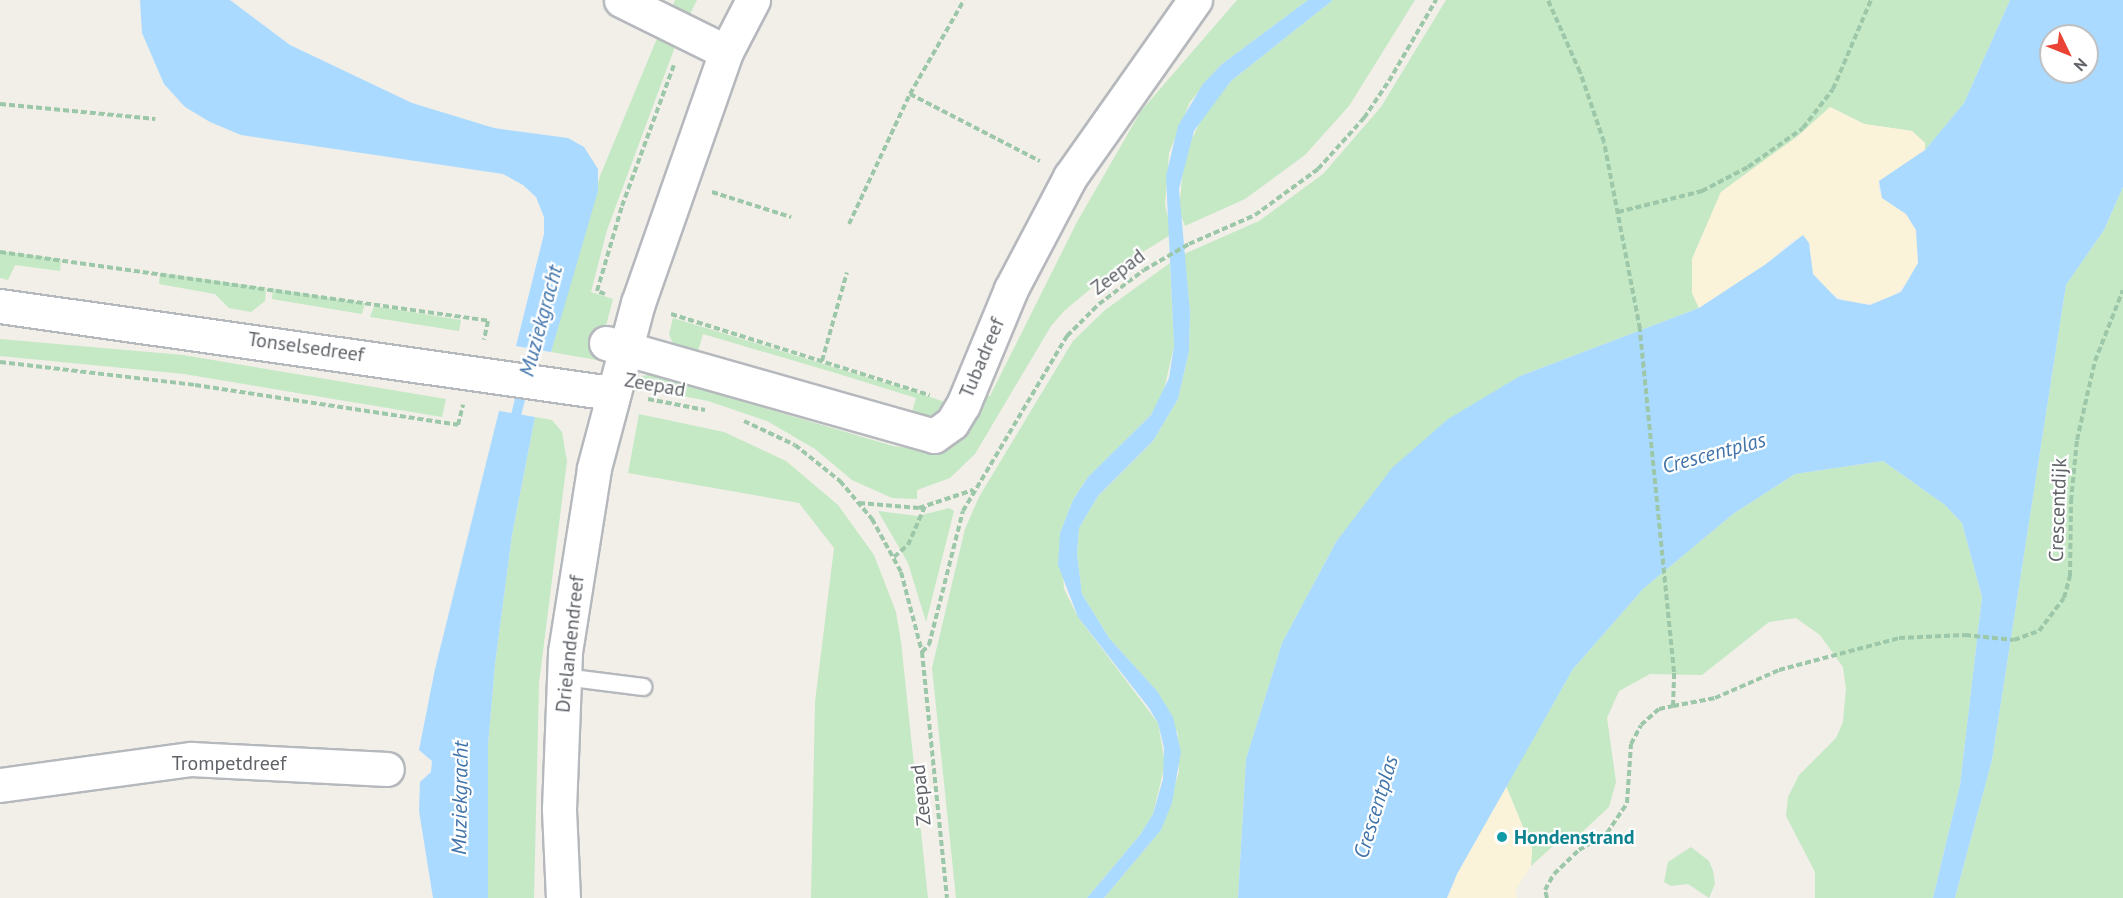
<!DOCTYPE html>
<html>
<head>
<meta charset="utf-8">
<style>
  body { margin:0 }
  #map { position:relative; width:2123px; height:898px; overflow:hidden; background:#f1efe8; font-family:"PT Sans",sans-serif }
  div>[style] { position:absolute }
  .green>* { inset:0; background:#c5e8c5 }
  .sand>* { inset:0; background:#fbf3d9 }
  .water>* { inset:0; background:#aadaff }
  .stream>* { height:10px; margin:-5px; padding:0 5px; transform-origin:5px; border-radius:5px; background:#aadaff }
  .path>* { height:4px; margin-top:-2px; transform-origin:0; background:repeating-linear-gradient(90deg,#9cc7a9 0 6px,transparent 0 9px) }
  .roads { filter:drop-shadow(2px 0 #b5b8bc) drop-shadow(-2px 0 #b5b8bc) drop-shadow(0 2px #b5b8bc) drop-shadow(0 -2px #b5b8bc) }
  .lane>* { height:16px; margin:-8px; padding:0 8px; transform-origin:8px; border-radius:8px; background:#fff }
  .street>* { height:33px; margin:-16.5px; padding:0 16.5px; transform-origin:16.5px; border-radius:16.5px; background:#fff }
  .dots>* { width:16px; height:16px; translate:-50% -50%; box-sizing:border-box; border:3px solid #fff; border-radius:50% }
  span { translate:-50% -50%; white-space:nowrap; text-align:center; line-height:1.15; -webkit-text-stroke:4.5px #fff; paint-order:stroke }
  .street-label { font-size:20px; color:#5f6368 }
  .culture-label { font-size:20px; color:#0d838f; font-weight:700 }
  .left { translate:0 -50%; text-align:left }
  .water-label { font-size:21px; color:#4174aa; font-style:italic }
  .north { position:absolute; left:2039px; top:24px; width:60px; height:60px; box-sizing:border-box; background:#fff; border:2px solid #bfc1c3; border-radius:50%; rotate:133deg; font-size:16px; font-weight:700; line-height:24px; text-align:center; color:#5f6368 }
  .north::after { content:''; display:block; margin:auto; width:21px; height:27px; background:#ea4335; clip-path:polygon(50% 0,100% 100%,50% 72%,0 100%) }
</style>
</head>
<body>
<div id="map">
  <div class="green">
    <i style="clip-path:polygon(675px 0,697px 0,689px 16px,671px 10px)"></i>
    <i style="clip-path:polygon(1237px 0,1308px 0,1222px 64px,1190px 102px,1169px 153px,1165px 205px,1172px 234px,1112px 271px,1064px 311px,1051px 326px,975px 454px,950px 478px,917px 490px,917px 499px,892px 498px,852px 480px,815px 449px,767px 421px,708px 401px,633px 386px,637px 378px,650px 374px,893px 446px,928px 451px,981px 395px,990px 396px,1077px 222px,1141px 111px)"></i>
    <i style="clip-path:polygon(1333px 0,1415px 0,1349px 106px,1305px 155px,1245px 199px,1185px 226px,1179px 210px,1183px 169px,1187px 149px,1203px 116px,1231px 81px)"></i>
    <i style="clip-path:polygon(1446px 0,2010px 0,1964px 103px,1925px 150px,1925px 143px,1912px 131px,1864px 124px,1830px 107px,1798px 136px,1721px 192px,1692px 259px,1692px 293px,1699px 308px,1520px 376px,1336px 542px,1282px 643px,1246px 759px,1238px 898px,1104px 898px,1161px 830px,1179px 772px,1178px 734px,1157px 691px,1109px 638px,1082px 594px,1077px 554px,1079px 528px,1098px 496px,1153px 441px,1178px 399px,1189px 351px,1190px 312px,1184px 254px,1259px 221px,1323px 174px,1381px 107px)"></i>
    <i style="clip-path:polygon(658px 36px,676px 44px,607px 230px,591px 292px,613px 299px,597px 360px,551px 352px,600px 176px)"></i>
    <i style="clip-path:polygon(2123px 187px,2123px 898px,1955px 898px,1992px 760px,2066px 285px,2104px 230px)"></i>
    <i style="clip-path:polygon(0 251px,61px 259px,60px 271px,15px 265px,8px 280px,0 278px)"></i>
    <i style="clip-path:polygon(1170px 263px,1174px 346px,1163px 394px,1151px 415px,1088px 477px,1073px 500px,1060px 533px,1064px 589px,1078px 617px,1158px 723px,1165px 764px,1153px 814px,1140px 835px,1087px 898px,956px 898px,932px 668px,965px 529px,979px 497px,1073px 341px,1105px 310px)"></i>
    <i style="clip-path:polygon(160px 273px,266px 288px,265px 301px,251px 312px,229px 308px,215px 294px,159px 284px)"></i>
    <i style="clip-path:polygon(273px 289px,365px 303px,362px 314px,272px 299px)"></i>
    <i style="clip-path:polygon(374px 306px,461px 320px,459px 331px,370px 317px)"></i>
    <i style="clip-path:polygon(673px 318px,918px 393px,948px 403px,935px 419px,909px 423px,916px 398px,839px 374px,703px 334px,696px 358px,675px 349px,669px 334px)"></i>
    <i style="clip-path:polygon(0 339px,183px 355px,446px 399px,442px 417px,184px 374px,0 356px)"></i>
    <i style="clip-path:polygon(639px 414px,724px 432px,786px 461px,838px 505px,874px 555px,896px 612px,901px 642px,928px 898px,811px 898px,815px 702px,834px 548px,799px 503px,628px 473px)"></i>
    <i style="clip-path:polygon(535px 417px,552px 420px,562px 432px,567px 461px,539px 683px,534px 898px,488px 898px,488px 746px,495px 664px,512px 535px)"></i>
    <i style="clip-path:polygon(1883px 461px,1945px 505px,1962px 523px,1982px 597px,1960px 785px,1933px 898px,1815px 898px,1815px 872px,1786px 816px,1788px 797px,1799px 775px,1836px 738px,1843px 722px,1846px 688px,1843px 667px,1820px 635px,1796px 618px,1769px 622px,1702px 675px,1650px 674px,1619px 691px,1607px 718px,1616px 782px,1609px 807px,1581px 833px,1554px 845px,1531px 866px,1532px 849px,1506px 786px,1573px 669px,1643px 589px,1733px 514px,1795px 474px)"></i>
    <i style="clip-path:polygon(949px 508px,954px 511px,926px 622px,908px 563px,878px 511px,918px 516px)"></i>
    <i style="clip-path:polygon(1691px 847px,1709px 861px,1713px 871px,1715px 884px,1709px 898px,1688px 884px,1671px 886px,1664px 882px,1668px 862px)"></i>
  </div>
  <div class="sand">
    <i style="clip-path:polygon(1830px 107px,1864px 124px,1912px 131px,1925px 143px,1925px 150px,1879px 181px,1878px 189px,1882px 198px,1906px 214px,1916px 230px,1918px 263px,1912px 278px,1887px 301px,1853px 305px,1823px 288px,1813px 274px,1809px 243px,1794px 239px,1766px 264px,1699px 308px,1692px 293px,1692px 259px,1721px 192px,1798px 136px)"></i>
    <i style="clip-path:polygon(1506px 786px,1532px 849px,1531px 866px,1516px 889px,1517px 898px,1447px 898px,1457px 874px)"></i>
  </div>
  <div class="water">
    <i style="clip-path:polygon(140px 0,230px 0,290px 45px,412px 103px,494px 128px,568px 138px,584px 147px,598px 169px,598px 191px,551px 352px,516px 346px,544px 234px,544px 217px,536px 197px,523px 185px,503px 174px,241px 135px,210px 122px,185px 107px,164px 84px,142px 33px)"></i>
    <i style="clip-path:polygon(1308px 0,1333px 0,1231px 81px,1194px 131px,1179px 189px,1190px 312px,1189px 351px,1178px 399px,1153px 441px,1098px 496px,1079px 528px,1077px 554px,1082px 594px,1109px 638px,1157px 691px,1173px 717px,1181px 752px,1172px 803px,1161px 830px,1104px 898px,1087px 898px,1140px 835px,1153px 814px,1163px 779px,1164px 748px,1158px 723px,1149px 708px,1078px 617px,1058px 565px,1060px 533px,1073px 500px,1088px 477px,1151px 415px,1169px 378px,1174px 346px,1166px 176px,1178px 126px,1203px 84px,1222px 64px)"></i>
    <i style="clip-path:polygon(evenodd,2010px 0,2123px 0,2123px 187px,2104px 230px,2066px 285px,1992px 760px,1955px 898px,1933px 898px,1960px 785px,1982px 597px,1962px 523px,1945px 505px,1883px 461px,1795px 474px,1733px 514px,1643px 589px,1573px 669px,1457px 874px,1447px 898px,1238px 898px,1246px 759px,1282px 643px,1336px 542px,1392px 468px,1448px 419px,1520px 376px,1699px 308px,1766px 264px,1803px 235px,1809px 243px,1813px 274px,1837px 299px,1870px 305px,1901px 292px,1918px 263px,1916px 230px,1906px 214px,1882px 198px,1879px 181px,1925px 150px,1964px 103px,2010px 0,2051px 36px,2087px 36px,2087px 72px,2051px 72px,2051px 36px)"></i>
    <i style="clip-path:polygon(499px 411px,535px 417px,512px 535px,495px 664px,488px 746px,488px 898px,433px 898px,419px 811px,420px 782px,431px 772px,432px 761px,419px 750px,435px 669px)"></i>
  </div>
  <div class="stream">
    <i style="left:513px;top:427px;width:93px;rotate:-75.7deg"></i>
  </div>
  <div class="path">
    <i style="left:910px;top:94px;width:146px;rotate:27.3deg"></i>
    <i style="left:0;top:104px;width:156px;rotate:5.5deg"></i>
    <i style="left:712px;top:192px;width:83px;rotate:17.6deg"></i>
    <i style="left:1618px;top:212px;width:87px;rotate:-14deg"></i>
    <i style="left:1702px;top:191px;width:52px;rotate:-27.6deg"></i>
    <i style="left:1748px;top:167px;width:67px;rotate:-35.3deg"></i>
    <i style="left:1803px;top:128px;width:49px;rotate:-52.4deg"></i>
    <i style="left:1833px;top:89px;width:97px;rotate:-66.9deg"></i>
    <i style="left:849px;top:224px;width:144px;rotate:-64.9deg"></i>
    <i style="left:910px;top:94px;width:108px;rotate:-60.1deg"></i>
    <i style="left:0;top:252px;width:493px;rotate:8deg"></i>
    <i style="left:488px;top:321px;width:19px;rotate:102deg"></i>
    <i style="left:605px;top:294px;width:9px;rotate:-159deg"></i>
    <i style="left:597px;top:291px;width:89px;rotate:-73.6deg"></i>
    <i style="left:622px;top:206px;width:150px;rotate:-69.8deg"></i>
    <i style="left:671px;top:314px;width:271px;rotate:17.4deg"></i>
    <i style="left:822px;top:361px;width:92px;rotate:-74.3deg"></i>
    <i style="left:0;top:362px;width:196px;rotate:6.7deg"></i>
    <i style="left:195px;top:385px;width:266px;rotate:8.6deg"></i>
    <i style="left:458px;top:425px;width:21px;rotate:-76deg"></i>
    <i style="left:648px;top:399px;width:58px;rotate:10.9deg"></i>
    <i style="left:744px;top:421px;width:56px;rotate:25.2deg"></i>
    <i style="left:795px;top:445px;width:58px;rotate:38.7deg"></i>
    <i style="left:840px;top:481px;width:50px;rotate:49.9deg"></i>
    <i style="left:872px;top:519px;width:60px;rotate:61.3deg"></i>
    <i style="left:901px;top:572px;width:83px;rotate:75.3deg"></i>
    <i style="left:922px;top:652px;width:247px;rotate:84.2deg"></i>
    <i style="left:859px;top:503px;width:60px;rotate:4.8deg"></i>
    <i style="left:919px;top:508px;width:57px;rotate:-18.4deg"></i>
    <i style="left:894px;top:557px;width:18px;rotate:-41deg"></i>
    <i style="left:908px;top:545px;width:43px;rotate:-66.4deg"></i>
    <i style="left:922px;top:652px;width:10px;rotate:-45deg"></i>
    <i style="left:929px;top:645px;width:138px;rotate:-75.8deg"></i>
    <i style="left:963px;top:511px;width:204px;rotate:-59.3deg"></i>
    <i style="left:1067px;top:336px;width:45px;rotate:-45deg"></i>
    <i style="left:1099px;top:304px;width:56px;rotate:-37.1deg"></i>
    <i style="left:1144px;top:270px;width:52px;rotate:-30deg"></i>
    <i style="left:1189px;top:244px;width:72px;rotate:-23.7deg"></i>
    <i style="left:1255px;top:215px;width:78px;rotate:-36.1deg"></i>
    <i style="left:1318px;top:169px;width:69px;rotate:-48deg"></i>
    <i style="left:1364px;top:118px;width:45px;rotate:-56deg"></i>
    <i style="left:1389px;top:81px;width:94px;rotate:-59.9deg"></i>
    <i style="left:1673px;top:706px;width:43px;rotate:-10.8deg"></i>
    <i style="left:1715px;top:698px;width:70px;rotate:-23.6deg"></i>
    <i style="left:1779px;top:670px;width:124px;rotate:-14.9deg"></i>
    <i style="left:1899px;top:638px;width:66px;rotate:-2.6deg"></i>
    <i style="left:1965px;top:635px;width:49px;rotate:5.8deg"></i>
    <i style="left:2014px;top:640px;width:27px;rotate:-20deg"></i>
    <i style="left:2039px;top:631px;width:41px;rotate:-52.9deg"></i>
    <i style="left:2064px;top:598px;width:23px;rotate:-75deg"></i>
    <i style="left:2070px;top:576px;width:75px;rotate:-89.2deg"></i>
    <i style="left:2071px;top:501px;width:61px;rotate:-84.4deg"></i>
    <i style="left:2077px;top:440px;width:81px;rotate:-77.2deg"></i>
    <i style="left:2095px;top:361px;width:76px;rotate:-68.5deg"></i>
    <i style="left:1547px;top:898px;width:8px;rotate:-104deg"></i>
    <i style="left:1545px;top:890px;width:18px;rotate:-61deg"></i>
    <i style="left:1554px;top:874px;width:35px;rotate:-44deg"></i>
    <i style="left:1579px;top:850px;width:33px;rotate:-31deg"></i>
    <i style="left:1607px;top:833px;width:36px;rotate:-56deg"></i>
    <i style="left:1627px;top:803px;width:59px;rotate:-86.1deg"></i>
    <i style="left:1631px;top:744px;width:21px;rotate:-62deg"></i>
    <i style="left:1641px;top:725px;width:24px;rotate:-42deg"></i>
    <i style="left:1659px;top:709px;width:14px;rotate:-12deg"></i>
    <i style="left:1673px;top:706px;width:34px;rotate:-88deg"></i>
    <i style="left:1674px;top:672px;width:345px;rotate:-95.7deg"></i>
    <i style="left:1640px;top:329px;width:190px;rotate:-100.9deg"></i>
    <i style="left:1604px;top:142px;width:74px;rotate:-108.9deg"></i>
    <i style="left:1580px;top:72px;width:79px;rotate:-114deg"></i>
  </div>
  <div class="roads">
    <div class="lane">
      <i style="left:564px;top:677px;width:80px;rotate:7.2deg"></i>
    </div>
    <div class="street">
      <i style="left:621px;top:0;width:117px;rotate:26.3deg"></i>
      <i style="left:0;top:306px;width:617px;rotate:8.1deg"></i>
      <i style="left:606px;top:343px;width:341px;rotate:15.8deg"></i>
      <i style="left:934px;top:436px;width:22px;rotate:-36deg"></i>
      <i style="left:952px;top:423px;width:21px;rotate:-59deg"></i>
      <i style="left:963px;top:405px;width:126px;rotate:-67.5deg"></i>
      <i style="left:1011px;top:289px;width:127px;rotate:-62.2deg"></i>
      <i style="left:1070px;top:177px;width:217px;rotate:-54.8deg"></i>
      <i style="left:0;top:785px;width:193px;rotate:-7.8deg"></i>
      <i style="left:191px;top:759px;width:196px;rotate:2.9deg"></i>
      <i style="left:563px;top:898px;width:89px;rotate:-92.6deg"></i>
      <i style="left:559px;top:809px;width:157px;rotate:-87.8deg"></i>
      <i style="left:565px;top:652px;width:186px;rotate:-81deg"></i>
      <i style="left:594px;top:468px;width:171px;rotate:-75.1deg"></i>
      <i style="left:638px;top:303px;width:266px;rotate:-70.7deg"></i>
      <i style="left:726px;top:52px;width:59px;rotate:-62.6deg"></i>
    </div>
  </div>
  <div class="dots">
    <i style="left:1502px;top:837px;background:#0f9aa8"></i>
  </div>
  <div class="street-label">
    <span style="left:1118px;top:272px;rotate:-37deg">Zeepad</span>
    <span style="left:306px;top:347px;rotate:8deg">Tonselsedreef</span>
    <span style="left:982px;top:358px;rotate:-67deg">Tubadreef</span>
    <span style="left:655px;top:385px;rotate:10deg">Zeepad</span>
    <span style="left:2058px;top:510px;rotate:-88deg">Crescentdijk</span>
    <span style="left:570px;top:644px;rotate:-84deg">Drielandendreef</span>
    <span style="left:229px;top:763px">Trompetdreef</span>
    <span style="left:921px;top:795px;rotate:-96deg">Zeepad</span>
  </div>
  <div class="culture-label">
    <span class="left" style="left:1514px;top:837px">Hondenstrand</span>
  </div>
  <div class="water-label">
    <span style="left:541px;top:321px;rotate:-75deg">Muziekgracht</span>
    <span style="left:1714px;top:453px;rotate:-15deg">Crescentplas</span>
    <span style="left:460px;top:798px;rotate:-89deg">Muziekgracht</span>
    <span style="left:1376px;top:807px;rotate:-73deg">Crescentplas</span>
  </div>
  <div class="north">N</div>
</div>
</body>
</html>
